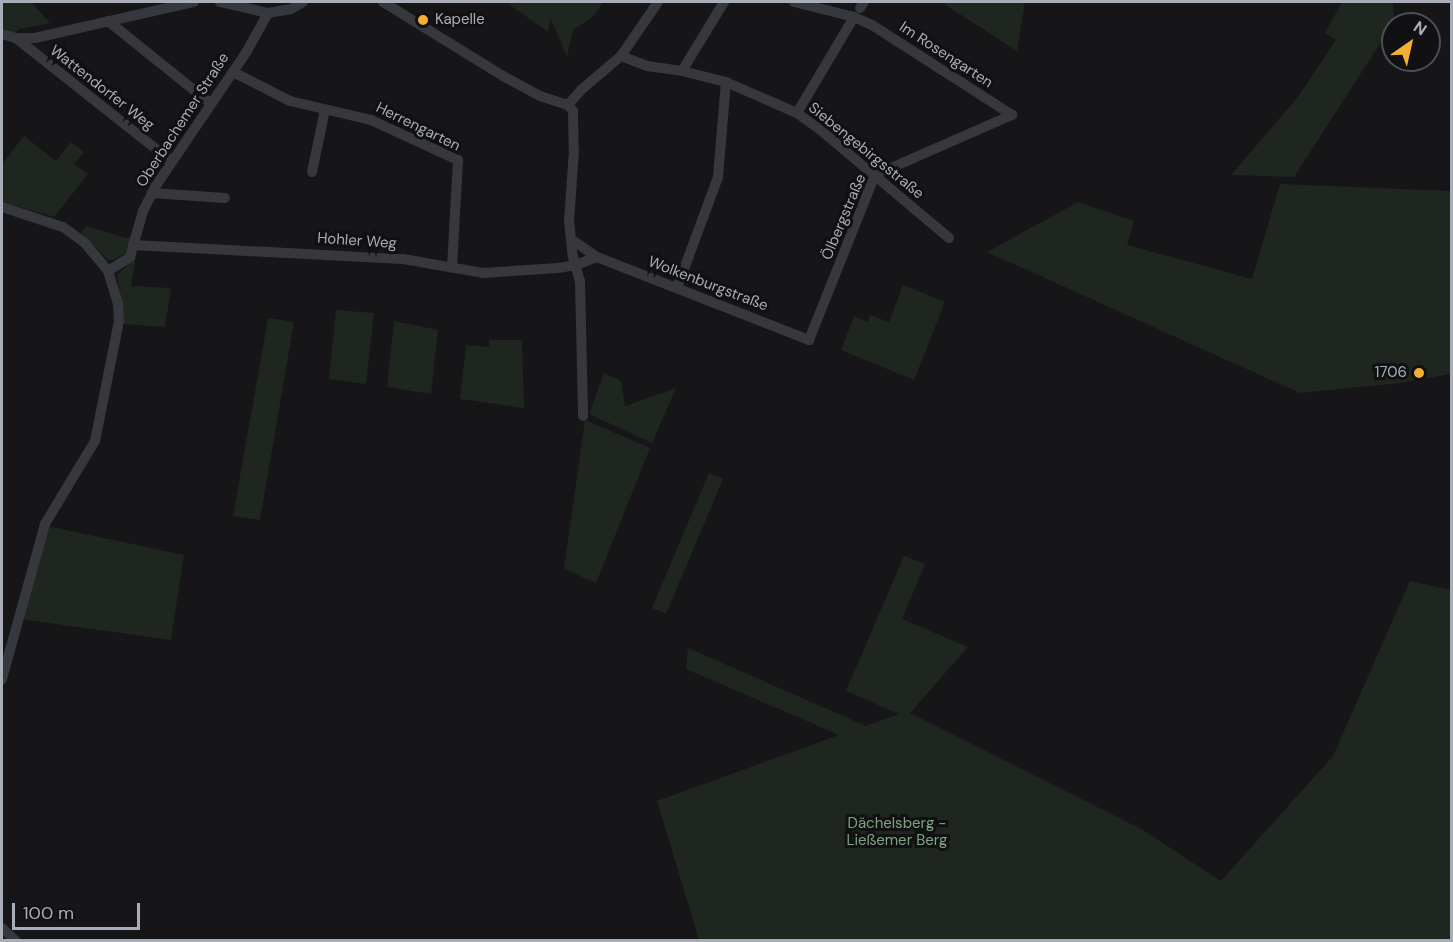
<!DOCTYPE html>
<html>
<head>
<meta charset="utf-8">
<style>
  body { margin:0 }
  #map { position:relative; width:1453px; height:942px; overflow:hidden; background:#161618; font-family:"DM Sans",sans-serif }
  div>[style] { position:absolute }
  .green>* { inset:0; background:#1e261f }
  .minor>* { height:10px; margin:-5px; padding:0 5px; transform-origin:5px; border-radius:5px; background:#37383d }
  .dots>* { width:16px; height:16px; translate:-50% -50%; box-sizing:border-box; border:3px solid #111113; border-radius:50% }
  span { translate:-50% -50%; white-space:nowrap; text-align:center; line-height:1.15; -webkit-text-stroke:6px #111113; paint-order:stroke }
  .poi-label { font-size:15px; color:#a8adb8 }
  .left { translate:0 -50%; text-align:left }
  .right { translate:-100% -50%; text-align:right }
  .street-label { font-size:15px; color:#a8adb8 }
  .park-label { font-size:15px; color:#7fa381 }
  .frame { position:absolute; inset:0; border:3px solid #a8adb8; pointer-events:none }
  .north { position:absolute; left:1381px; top:12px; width:60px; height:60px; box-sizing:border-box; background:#111113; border:2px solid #4d4f55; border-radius:50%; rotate:34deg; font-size:16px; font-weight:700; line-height:24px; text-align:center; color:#a8adb8 }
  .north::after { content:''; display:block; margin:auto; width:21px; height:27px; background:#f2b134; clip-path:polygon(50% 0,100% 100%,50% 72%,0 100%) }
  .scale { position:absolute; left:12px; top:903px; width:128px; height:27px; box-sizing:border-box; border:3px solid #a8adb8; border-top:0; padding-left:8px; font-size:18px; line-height:21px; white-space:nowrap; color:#a8adb8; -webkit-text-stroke:4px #111113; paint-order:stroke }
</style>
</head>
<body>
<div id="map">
  <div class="green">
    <i style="clip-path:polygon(2px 2px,31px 2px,50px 23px,19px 29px,15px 33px,2px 29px)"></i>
    <i style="clip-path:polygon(506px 2px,603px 2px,594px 16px,573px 30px,567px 57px,551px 19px,548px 32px)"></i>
    <i style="clip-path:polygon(941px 2px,1025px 2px,1017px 51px)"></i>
    <i style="clip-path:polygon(1342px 2px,1390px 2px,1393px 3px,1394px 22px,1294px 177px,1231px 175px,1297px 98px,1336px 40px,1325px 33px)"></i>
    <i style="clip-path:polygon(24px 136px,56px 161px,71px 142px,84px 152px,74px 164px,88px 174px,54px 217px,2px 202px,2px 164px)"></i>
    <i style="clip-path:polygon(1280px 184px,1451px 191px,1451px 374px,1400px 383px,1300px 393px,987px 252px,1078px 202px,1134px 221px,1127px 245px,1252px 279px)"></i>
    <i style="clip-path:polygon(86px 226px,126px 238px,131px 237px,126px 253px,113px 260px,108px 260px,81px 232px)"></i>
    <i style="clip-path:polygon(136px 257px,131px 286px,171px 288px,165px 327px,124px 324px,117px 275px)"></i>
    <i style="clip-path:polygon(903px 285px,945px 302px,914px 380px,841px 350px,854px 316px,868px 322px,870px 315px,889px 322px)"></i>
    <i style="clip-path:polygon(336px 310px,374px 313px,366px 384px,329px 379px)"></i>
    <i style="clip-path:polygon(268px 318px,294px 322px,260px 520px,233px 516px)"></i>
    <i style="clip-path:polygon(394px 321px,438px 330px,431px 394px,387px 387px)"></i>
    <i style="clip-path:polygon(489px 340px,522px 340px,524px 408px,460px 399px,466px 345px,489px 347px)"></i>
    <i style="clip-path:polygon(604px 373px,621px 381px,625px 406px,676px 388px,652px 443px,589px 414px)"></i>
    <i style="clip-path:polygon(585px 420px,650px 448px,596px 583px,564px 569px)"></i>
    <i style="clip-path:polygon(709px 473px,723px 479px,666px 614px,652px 608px)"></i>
    <i style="clip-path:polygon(47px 526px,184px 555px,171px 640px,21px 619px)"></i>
    <i style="clip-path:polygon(904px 556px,925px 564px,902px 619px,968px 647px,910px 713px,1143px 830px,1221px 881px,1333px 756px,1410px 581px,1451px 590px,1451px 940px,699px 940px,657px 801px,839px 735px,686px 669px,688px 648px,866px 726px,899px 714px,846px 691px)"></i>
  </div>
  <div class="minor">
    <i style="left:220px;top:2px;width:49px;rotate:12.9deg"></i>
    <i style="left:268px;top:13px;width:23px;rotate:-10deg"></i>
    <i style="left:291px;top:9px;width:14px;rotate:-30deg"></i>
    <i style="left:383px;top:2px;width:141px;rotate:31.7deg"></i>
    <i style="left:503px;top:76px;width:42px;rotate:28.4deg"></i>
    <i style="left:540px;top:96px;width:29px;rotate:18deg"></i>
    <i style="left:568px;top:105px;width:8px;rotate:50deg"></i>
    <i style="left:573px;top:111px;width:39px;rotate:89deg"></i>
    <i style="left:574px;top:150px;width:71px;rotate:94deg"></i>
    <i style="left:569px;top:221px;width:36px;rotate:84deg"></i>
    <i style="left:573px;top:257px;width:25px;rotate:74deg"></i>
    <i style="left:580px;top:281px;width:135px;rotate:88.7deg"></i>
    <i style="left:794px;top:2px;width:62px;rotate:14deg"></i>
    <i style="left:854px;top:17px;width:20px;rotate:24deg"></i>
    <i style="left:872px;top:25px;width:166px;rotate:32.7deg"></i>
    <i style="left:860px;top:8px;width:7px;rotate:-56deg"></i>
    <i style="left:108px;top:21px;width:131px;rotate:38.8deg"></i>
    <i style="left:2px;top:34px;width:15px;rotate:16deg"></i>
    <i style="left:16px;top:38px;width:19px"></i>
    <i style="left:35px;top:38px;width:163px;rotate:-12.8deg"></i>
    <i style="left:16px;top:38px;width:198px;rotate:38.4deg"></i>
    <i style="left:621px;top:56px;width:28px;rotate:21deg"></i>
    <i style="left:647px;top:66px;width:35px;rotate:8deg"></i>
    <i style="left:682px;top:71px;width:45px;rotate:14deg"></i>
    <i style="left:726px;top:82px;width:77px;rotate:23.6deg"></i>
    <i style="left:797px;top:113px;width:26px;rotate:36deg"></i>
    <i style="left:818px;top:128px;width:171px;rotate:40deg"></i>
    <i style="left:682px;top:71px;width:81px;rotate:-58.7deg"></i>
    <i style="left:233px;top:72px;width:64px;rotate:27deg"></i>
    <i style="left:290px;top:101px;width:83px;rotate:13.2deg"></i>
    <i style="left:371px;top:120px;width:96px;rotate:24.7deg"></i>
    <i style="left:458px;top:160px;width:108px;rotate:93.2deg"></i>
    <i style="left:568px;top:105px;width:20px;rotate:-49deg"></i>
    <i style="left:581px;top:90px;width:52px;rotate:-40.4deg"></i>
    <i style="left:621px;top:56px;width:65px;rotate:-55.6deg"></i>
    <i style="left:797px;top:113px;width:112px;rotate:-59.3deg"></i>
    <i style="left:312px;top:172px;width:63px;rotate:-78.2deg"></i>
    <i style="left:152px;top:193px;width:73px;rotate:3.9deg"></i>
    <i style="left:2px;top:207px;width:64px;rotate:18.2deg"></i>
    <i style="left:63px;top:227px;width:26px;rotate:36deg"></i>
    <i style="left:84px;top:242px;width:38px;rotate:50deg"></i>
    <i style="left:108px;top:271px;width:34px;rotate:73deg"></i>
    <i style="left:118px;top:303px;width:18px;rotate:87deg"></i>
    <i style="left:119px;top:321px;width:122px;rotate:101.3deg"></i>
    <i style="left:95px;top:441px;width:97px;rotate:121.1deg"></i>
    <i style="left:45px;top:524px;width:161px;rotate:105.5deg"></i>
    <i style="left:571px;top:239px;width:32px;rotate:35deg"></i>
    <i style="left:133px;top:245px;width:270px;rotate:3deg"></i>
    <i style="left:403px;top:259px;width:81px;rotate:9.9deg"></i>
    <i style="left:483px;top:273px;width:75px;rotate:-3.8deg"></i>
    <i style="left:558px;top:268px;width:18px;rotate:-9deg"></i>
    <i style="left:576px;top:265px;width:22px;rotate:-21deg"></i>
    <i style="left:597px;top:257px;width:228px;rotate:21.4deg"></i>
    <i style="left:809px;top:340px;width:178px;rotate:-68.2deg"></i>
    <i style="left:875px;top:175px;width:150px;rotate:-23.7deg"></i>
    <i style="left:108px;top:271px;width:26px;rotate:-32deg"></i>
    <i style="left:130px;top:257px;width:48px;rotate:-74.2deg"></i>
    <i style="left:143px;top:211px;width:27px;rotate:-63deg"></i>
    <i style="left:155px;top:187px;width:164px;rotate:-55.9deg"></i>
    <i style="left:247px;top:51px;width:43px;rotate:-61.1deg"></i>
    <i style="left:677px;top:288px;width:118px;rotate:-69.7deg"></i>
    <i style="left:718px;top:177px;width:95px;rotate:-85.2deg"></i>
    <i style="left:2px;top:928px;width:18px;rotate:43deg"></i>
  </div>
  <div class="dots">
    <i style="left:423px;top:20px;background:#f2b134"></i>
    <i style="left:1419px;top:373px;background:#f2b134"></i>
  </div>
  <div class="poi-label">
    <span class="left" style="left:435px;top:20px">Kapelle</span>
    <span class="right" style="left:1407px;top:373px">1706</span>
  </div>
  <div class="street-label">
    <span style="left:946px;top:55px;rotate:33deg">Im Rosengarten</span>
    <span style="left:102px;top:88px;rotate:38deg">Wattendorfer Weg</span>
    <span style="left:183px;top:120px;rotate:-57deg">Oberbachemer Straße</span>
    <span style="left:418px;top:127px;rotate:26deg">Herrengarten</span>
    <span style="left:866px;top:151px;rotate:39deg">Siebengebirgsstraße</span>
    <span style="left:844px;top:217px;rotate:-67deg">Ölbergstraße</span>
    <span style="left:357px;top:241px;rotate:4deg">Hohler Weg</span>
    <span style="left:708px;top:284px;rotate:21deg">Wolkenburgstraße</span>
  </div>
  <div class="park-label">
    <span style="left:897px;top:832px">Dächelsberg -<br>Ließemer Berg</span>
  </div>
  <div class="frame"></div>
  <div class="north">N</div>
  <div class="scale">100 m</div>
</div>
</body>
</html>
